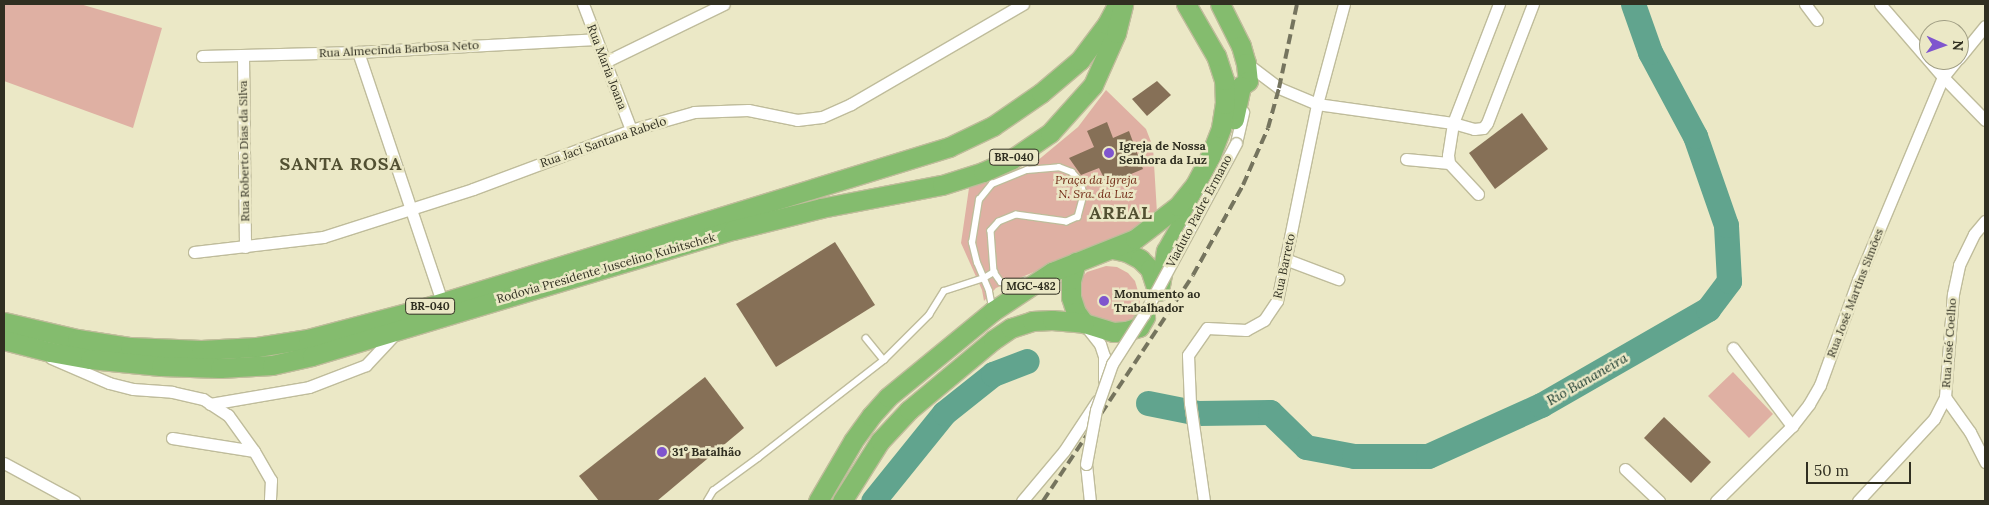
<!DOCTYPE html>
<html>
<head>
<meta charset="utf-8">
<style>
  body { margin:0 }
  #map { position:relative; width:1989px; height:505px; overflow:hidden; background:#ebe8c6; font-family:Lora,serif }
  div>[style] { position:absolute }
  .green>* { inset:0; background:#dfb0a3 }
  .river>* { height:25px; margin:-12.5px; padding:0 12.5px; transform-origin:12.5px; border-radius:12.5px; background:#61a48e }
  .building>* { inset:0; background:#867057 }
  .roads { filter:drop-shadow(1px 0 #bfbc9b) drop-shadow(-1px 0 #bfbc9b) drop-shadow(0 1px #bfbc9b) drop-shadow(0 -1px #bfbc9b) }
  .service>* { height:5.5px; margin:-2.75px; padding:0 2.75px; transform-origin:2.75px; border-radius:2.75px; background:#fff }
  .minor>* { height:11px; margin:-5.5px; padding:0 5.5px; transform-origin:5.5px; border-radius:5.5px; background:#fff }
  .trunk>* { height:19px; margin:-9.5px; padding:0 9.5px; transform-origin:9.5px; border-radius:9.5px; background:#84bc6e }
  .rail>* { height:4px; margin-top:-2px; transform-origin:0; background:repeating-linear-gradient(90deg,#75745e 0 10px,transparent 0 15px) }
  .bridges { filter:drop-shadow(1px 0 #bfbc9b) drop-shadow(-1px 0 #bfbc9b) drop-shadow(0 1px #bfbc9b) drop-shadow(0 -1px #bfbc9b) }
  .minor-bridge>* { height:11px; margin:-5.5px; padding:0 5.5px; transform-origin:5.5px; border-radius:5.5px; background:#fff }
  .dots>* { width:14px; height:14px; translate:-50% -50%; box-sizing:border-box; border:2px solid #ebe8c6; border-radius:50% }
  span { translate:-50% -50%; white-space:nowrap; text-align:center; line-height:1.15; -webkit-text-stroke:5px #ebe8c6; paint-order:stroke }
  .shield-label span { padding:1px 4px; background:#ebe8c6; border:1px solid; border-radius:4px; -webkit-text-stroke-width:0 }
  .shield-label { font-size:11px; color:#302f21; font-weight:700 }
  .street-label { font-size:12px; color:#302f21 }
  .poi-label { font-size:12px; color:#302f21; font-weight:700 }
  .left { translate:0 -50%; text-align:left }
  .park-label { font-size:12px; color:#722b16; font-style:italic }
  .water-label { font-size:14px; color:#15362c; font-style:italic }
  .district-label { font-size:18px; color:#525032; font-weight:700; letter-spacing:1px }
  .frame { position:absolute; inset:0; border:5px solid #302f21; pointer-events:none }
  .north { position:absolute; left:1919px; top:20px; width:50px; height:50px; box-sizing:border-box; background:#ebe8c6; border:1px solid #a09e84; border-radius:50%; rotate:92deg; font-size:14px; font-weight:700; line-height:20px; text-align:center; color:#302f21 }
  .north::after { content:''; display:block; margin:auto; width:18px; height:22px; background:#7f55ce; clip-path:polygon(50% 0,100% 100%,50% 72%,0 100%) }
  .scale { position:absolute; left:1806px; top:462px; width:105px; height:22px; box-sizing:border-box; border:2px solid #302f21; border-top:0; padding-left:6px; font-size:15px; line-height:18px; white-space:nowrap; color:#302f21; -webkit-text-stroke:4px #ebe8c6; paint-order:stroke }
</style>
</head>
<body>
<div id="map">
  <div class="green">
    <i style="clip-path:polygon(4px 4px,80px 4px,162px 28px,133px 128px,4px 81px)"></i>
    <i style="clip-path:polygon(1106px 90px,1146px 129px,1153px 147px,1157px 213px,1139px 228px,996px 288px,984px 301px,982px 290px,961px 243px,969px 188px,1031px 166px,1078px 127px)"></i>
    <i style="clip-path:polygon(1106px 266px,1117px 267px,1128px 273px,1135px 281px,1140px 298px,1139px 309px,1133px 320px,1125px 328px,1092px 329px,1075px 291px,1079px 280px,1087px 272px)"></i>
    <i style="clip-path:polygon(1733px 372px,1773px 414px,1749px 438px,1708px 396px)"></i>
  </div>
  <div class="river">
    <i style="left:1148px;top:403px;width:51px;rotate:11.3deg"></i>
    <i style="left:1198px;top:413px;width:72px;rotate:-0.8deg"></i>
    <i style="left:1270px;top:412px;width:50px;rotate:44.2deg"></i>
    <i style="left:1306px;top:447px;width:49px;rotate:10.6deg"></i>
    <i style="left:1354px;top:456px;width:74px"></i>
    <i style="left:1428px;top:456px;width:124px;rotate:-24.3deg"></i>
    <i style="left:1541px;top:405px;width:193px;rotate:-29.9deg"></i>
    <i style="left:1708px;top:309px;width:35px;rotate:-53deg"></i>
    <i style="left:1729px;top:281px;width:56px;rotate:-93.1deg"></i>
    <i style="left:1726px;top:225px;width:94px;rotate:-109.2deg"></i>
    <i style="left:1695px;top:136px;width:95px;rotate:-118.2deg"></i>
    <i style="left:1650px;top:52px;width:51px;rotate:-109.5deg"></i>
    <i style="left:873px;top:501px;width:113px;rotate:-51.1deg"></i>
    <i style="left:944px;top:413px;width:63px;rotate:-38.5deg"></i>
    <i style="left:993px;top:374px;width:36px;rotate:-21deg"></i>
  </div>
  <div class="building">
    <i style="clip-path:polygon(1157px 81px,1171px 95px,1147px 116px,1132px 99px)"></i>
    <i style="clip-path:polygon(1522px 113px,1548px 149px,1495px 189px,1469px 153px)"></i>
    <i style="clip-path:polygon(1107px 122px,1113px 138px,1129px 131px,1143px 169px,1107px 184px,1099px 168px,1081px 175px,1069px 158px,1094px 147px,1087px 131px)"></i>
    <i style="clip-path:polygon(835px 242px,875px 305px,776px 367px,736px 304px)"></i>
    <i style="clip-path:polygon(705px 377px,744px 428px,657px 501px,599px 501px,579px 476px)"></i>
    <i style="clip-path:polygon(1664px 417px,1711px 462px,1691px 483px,1644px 438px)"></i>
  </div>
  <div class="roads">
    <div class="service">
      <i style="left:992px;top:307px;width:16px;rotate:-101deg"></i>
      <i style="left:989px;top:291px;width:30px;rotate:-113deg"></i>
      <i style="left:977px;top:263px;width:21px;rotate:-104deg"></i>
      <i style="left:972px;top:243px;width:44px;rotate:-80.8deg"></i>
      <i style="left:979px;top:200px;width:21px;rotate:-51deg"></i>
      <i style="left:992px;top:184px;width:38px;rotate:-22deg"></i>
      <i style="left:1027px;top:170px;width:32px;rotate:-5deg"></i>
      <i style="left:1059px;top:167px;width:14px;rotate:21deg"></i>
      <i style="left:1072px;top:172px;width:13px;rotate:48deg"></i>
      <i style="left:1081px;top:182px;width:13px;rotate:77deg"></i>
      <i style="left:1084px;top:195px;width:23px;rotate:105deg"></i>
      <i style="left:1078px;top:217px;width:12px;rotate:156deg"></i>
      <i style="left:1067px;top:222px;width:51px;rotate:-172.2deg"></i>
      <i style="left:1016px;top:215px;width:18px;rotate:158deg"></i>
      <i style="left:999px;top:222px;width:12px;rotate:132deg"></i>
      <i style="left:991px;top:231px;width:41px;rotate:85.8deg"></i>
      <i style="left:994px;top:272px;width:12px;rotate:55deg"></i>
      <i style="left:1001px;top:282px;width:16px;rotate:7deg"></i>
      <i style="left:1017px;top:284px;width:8px;rotate:-23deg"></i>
      <i style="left:866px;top:338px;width:28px;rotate:51deg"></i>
      <i style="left:707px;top:501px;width:12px;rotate:-59deg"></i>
      <i style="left:713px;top:491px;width:56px;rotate:-36.3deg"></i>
      <i style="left:758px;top:458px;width:160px;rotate:-37.9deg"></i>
      <i style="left:884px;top:360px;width:64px;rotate:-45deg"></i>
      <i style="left:929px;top:315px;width:28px;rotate:-58deg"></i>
      <i style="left:944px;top:291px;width:42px;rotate:-18deg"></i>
      <i style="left:984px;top:278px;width:12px;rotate:-31deg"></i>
    </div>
    <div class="minor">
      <i style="left:583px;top:4px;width:135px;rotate:69.1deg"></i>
      <i style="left:1805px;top:4px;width:20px;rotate:53deg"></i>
      <i style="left:1880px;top:4px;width:96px;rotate:49.2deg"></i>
      <i style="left:1943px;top:77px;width:60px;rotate:45.7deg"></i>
      <i style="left:358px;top:52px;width:264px;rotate:71.4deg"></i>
      <i style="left:243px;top:55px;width:192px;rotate:89.4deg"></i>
      <i style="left:202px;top:56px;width:156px;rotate:-1.5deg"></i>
      <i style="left:358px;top:52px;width:238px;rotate:-3.1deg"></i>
      <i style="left:1959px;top:58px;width:41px;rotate:-50.9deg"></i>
      <i style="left:605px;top:62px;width:132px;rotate:-26deg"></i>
      <i style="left:1246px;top:63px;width:41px;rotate:37.1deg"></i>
      <i style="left:1279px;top:88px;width:41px;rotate:22.8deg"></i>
      <i style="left:1317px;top:104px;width:137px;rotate:8deg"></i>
      <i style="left:1453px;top:123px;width:22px;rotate:16deg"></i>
      <i style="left:1474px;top:129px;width:9px;rotate:-6deg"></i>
      <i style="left:1483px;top:128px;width:6px;rotate:-51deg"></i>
      <i style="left:1487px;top:123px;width:128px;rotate:-68.9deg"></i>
      <i style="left:1236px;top:143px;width:32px;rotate:-77deg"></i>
      <i style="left:1406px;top:159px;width:43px;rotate:5.3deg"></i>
      <i style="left:1478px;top:194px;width:42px;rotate:-133.1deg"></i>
      <i style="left:1449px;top:163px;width:8px;rotate:-97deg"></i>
      <i style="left:1448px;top:155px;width:32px;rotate:-81deg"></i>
      <i style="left:1453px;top:123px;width:128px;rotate:-68.9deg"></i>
      <i style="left:194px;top:252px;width:130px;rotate:-6.6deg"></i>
      <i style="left:323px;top:237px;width:157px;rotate:-17.7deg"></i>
      <i style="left:473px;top:189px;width:169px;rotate:-20.5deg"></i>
      <i style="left:631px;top:130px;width:66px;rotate:-15.9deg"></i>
      <i style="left:694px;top:112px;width:54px;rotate:-2.1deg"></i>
      <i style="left:748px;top:110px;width:50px;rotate:11.5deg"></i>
      <i style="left:797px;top:120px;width:25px;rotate:-7deg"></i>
      <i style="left:822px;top:117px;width:32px;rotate:-24deg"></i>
      <i style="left:851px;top:104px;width:199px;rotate:-30.2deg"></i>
      <i style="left:1285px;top:259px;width:57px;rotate:20.7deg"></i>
      <i style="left:1085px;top:325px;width:24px;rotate:52deg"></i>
      <i style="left:1100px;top:344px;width:13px;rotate:72deg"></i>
      <i style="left:1104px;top:356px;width:24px;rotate:90deg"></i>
      <i style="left:1733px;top:348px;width:98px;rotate:52.9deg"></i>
      <i style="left:51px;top:358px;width:63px;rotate:23.3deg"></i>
      <i style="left:109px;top:383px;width:25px;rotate:14deg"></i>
      <i style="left:133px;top:389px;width:39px;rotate:4deg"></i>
      <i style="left:172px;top:392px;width:32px;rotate:13deg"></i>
      <i style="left:203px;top:399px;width:30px;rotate:33deg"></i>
      <i style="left:228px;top:415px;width:44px;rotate:54.2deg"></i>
      <i style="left:254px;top:451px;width:34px;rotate:60deg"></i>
      <i style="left:271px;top:480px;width:21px;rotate:93deg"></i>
      <i style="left:1945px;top:397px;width:43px;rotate:54.5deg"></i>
      <i style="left:1970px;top:432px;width:34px;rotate:63deg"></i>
      <i style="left:210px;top:404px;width:100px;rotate:-9.7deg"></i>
      <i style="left:309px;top:387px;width:61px;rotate:-21.1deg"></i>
      <i style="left:366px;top:365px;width:42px;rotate:-46.9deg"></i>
      <i style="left:172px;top:438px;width:83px;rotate:9deg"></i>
      <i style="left:4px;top:463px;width:80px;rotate:28.5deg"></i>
      <i style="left:1086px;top:464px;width:37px;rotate:84deg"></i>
      <i style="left:1625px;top:469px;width:47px;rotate:43.3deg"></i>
      <i style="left:1022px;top:501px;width:65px;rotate:-50deg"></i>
      <i style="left:1064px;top:451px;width:60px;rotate:-56.6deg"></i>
      <i style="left:1204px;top:501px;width:99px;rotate:-98.1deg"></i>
      <i style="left:1190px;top:403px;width:48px;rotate:-92.4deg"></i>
      <i style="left:1188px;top:355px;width:33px;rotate:-55deg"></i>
      <i style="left:1207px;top:328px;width:39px;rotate:3deg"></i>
      <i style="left:1246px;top:330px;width:21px;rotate:-29deg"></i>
      <i style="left:1264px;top:320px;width:23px;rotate:-56deg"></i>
      <i style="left:1277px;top:301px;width:201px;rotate:-78.5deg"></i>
      <i style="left:1317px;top:104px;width:104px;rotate:-74.9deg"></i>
      <i style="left:1716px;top:501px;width:107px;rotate:-44.6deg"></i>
      <i style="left:1792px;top:426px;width:28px;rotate:-52deg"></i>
      <i style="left:1809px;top:404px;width:22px;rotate:-60deg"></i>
      <i style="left:1820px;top:385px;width:112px;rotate:-70.1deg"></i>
      <i style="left:1858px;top:280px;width:220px;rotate:-67.3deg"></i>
      <i style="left:1943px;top:77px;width:22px;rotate:-51deg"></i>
      <i style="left:1858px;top:501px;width:112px;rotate:-47.2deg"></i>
      <i style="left:1934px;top:419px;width:25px;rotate:-63deg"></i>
      <i style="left:1945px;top:397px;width:103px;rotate:-85.6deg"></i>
      <i style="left:1953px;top:294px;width:30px;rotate:-78deg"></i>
      <i style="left:1959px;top:265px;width:34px;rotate:-64deg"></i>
      <i style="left:1974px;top:234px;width:17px;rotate:-50deg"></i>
    </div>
    <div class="trunk">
      <i style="left:1220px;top:4px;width:47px;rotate:63.4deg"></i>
      <i style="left:1241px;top:46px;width:18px;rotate:74deg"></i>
      <i style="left:1246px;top:63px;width:18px;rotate:84deg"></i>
      <i style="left:1248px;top:81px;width:9px;rotate:144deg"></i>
      <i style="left:1241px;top:86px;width:34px;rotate:102deg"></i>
      <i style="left:1113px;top:249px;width:14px;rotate:12deg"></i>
      <i style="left:1127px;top:252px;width:15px;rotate:28deg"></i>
      <i style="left:1140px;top:259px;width:14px;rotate:45deg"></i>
      <i style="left:1150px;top:269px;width:23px;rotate:72deg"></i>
      <i style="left:1076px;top:262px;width:20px;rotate:105deg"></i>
      <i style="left:1071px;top:281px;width:16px;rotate:90deg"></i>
      <i style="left:1071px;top:297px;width:16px;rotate:72deg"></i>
      <i style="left:1076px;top:312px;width:14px;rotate:54deg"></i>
      <i style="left:1084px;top:323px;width:31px;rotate:17deg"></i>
      <i style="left:1114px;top:332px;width:12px;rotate:-5deg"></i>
      <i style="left:1126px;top:331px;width:14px;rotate:-17deg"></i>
      <i style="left:1139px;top:327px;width:12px;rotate:-59deg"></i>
      <i style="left:1159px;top:291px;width:41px;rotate:-80.1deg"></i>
      <i style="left:1166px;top:251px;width:67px;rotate:-60.4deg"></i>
      <i style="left:4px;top:322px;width:75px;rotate:13.1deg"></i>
      <i style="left:77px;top:339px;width:54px;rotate:8.6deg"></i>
      <i style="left:130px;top:347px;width:71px;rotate:2.4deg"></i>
      <i style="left:201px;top:350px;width:56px;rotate:-3.1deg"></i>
      <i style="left:257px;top:347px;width:52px;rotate:-8.9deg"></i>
      <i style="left:308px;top:339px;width:110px;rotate:-14.8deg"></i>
      <i style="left:414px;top:311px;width:560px;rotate:-17.04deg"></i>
      <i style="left:949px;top:147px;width:49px;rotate:-25.5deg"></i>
      <i style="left:993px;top:126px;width:58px;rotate:-34.5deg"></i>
      <i style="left:1041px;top:93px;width:51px;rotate:-40.2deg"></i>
      <i style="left:1080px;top:60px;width:45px;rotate:-53.1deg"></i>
      <i style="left:1107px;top:24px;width:19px;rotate:-62deg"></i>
      <i style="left:4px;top:340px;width:48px;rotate:14.6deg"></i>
      <i style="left:50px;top:352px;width:41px;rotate:9.9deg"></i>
      <i style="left:90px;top:359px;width:71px;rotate:5.6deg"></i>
      <i style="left:161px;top:366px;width:59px;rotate:1.9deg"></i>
      <i style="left:220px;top:368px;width:52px;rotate:-3.3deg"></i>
      <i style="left:272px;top:365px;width:41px;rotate:-12.7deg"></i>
      <i style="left:312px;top:356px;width:439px;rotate:-16.7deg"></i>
      <i style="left:733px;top:230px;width:91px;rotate:-14deg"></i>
      <i style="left:821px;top:208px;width:123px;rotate:-10.8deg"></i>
      <i style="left:942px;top:185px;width:43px;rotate:-17.6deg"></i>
      <i style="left:983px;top:172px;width:32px;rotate:-24deg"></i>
      <i style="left:1012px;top:159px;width:46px;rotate:-34.4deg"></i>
      <i style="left:1050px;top:133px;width:64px;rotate:-48.1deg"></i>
      <i style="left:1093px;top:85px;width:57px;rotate:-66.1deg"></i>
      <i style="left:1116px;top:33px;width:30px;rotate:-76deg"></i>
      <i style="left:818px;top:501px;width:69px;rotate:-59.7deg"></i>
      <i style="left:853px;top:441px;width:31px;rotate:-54deg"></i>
      <i style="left:871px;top:416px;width:25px;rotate:-48deg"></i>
      <i style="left:888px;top:397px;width:136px;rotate:-39.3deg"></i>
      <i style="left:993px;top:311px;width:71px;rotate:-33.5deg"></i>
      <i style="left:1052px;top:272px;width:89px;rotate:-21.7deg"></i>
      <i style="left:1135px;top:239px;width:54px;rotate:-37.5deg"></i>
      <i style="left:1178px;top:206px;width:27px;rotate:-51deg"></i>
      <i style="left:1195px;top:185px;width:32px;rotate:-62deg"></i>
      <i style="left:1210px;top:157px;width:31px;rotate:-69deg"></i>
      <i style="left:1221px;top:128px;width:24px;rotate:-81deg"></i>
      <i style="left:1225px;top:104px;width:24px;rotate:-92deg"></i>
      <i style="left:1224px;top:80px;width:25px;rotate:-108deg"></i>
      <i style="left:1216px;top:56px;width:60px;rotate:-120deg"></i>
      <i style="left:842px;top:501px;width:71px;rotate:-57.7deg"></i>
      <i style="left:880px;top:441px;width:42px;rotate:-46.9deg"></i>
      <i style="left:909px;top:410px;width:109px;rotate:-39.8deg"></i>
      <i style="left:993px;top:340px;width:22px;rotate:-34deg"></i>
      <i style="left:1011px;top:328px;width:22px;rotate:-18deg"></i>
      <i style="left:1032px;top:321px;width:20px;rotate:-3deg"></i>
      <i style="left:1052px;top:320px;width:32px;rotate:5deg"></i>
    </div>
  </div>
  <div class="rail">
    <i style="left:1043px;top:501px;width:271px;rotate:-56.4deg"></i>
    <i style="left:1193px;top:275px;width:103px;rotate:-60.9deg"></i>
    <i style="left:1243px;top:185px;width:62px;rotate:-66.3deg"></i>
    <i style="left:1268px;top:128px;width:41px;rotate:-74.6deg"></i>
    <i style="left:1279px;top:88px;width:86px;rotate:-77.9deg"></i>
  </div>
  <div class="bridges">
    <div class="minor-bridge">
      <i style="left:1086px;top:464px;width:55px;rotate:-79.5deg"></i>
      <i style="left:1096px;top:410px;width:49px;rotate:-70.8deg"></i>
      <i style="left:1112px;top:364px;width:59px;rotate:-57.4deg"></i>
      <i style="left:1144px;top:314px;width:194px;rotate:-61.7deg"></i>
    </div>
  </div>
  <div class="dots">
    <i style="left:1109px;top:153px;background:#7f55ce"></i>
    <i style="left:1104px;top:301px;background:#7f55ce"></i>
    <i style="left:662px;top:452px;background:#7f55ce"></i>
  </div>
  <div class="shield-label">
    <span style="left:1014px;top:157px">BR-040</span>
    <span style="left:1031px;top:286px">MGC-482</span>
    <span style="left:430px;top:306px">BR-040</span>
  </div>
  <div class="street-label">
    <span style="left:399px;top:49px;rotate:-3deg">Rua Almecinda Barbosa Neto</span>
    <span style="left:607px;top:67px;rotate:69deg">Rua Maria Joana</span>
    <span style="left:603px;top:142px;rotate:-19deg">Rua Jaci Santana Rabelo</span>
    <span style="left:244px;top:151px;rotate:-91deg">Rua Roberto Dias da Silva</span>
    <span style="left:1199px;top:211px;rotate:-62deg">Viaduto Padre Ermano</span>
    <span style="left:1284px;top:266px;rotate:-78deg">Rua Barreto</span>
    <span style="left:606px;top:268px;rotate:-16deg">Rodovia Presidente Juscelino Kubitschek</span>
    <span style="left:1855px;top:293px;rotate:-69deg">Rua José Martins Simões</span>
    <span style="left:1949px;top:343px;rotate:-86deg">Rua José Coelho</span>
  </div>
  <div class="poi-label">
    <span class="left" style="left:1119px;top:153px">Igreja de Nossa<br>Senhora da Luz</span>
    <span class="left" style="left:1114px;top:301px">Monumento ao<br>Trabalhador</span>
    <span class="left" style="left:672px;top:452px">31° Batalhão</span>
  </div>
  <div class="park-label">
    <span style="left:1096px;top:187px">Praça da Igreja<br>N. Sra. da Luz</span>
  </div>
  <div class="water-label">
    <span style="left:1587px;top:379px;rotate:-30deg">Rio Bananeira</span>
  </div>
  <div class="district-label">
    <span style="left:341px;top:164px">SANTA ROSA</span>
    <span style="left:1121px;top:213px">AREAL</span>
  </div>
  <div class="frame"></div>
  <div class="north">N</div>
  <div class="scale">50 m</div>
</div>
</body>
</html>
